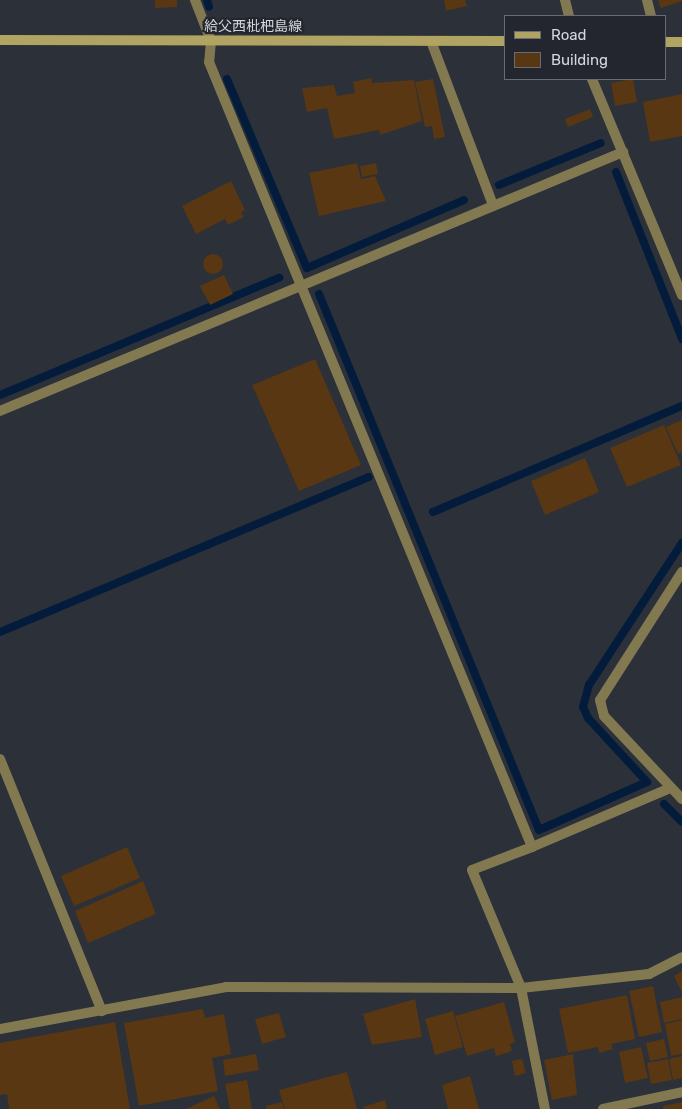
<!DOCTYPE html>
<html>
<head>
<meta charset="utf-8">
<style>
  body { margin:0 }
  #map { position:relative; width:682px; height:1109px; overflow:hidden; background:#2c3039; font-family:Rubik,"Noto Sans JP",sans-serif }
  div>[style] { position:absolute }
  .stream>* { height:8px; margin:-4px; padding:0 4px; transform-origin:4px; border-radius:4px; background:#041c3c }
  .building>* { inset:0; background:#583712 }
  .round { border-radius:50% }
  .minor>* { height:10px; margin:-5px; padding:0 5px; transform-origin:5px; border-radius:5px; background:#827951 }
  .secondary>* { height:10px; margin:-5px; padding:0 5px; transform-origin:5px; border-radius:5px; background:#b1a361 }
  span { translate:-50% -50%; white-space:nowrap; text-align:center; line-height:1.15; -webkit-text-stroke:4px #23262e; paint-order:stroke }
  .street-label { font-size:14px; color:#d4d6dc }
  .legend { position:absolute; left:504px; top:15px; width:162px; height:65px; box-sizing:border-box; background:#23262e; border:1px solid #6a6c74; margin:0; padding:6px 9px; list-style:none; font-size:15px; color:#d4d6dc }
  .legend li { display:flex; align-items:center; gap:10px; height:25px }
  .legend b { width:25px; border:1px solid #6a6c74 }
</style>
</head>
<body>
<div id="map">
  <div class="stream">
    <i style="left:207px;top:0;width:7px;rotate:74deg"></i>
    <i style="left:227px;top:79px;width:205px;rotate:67.1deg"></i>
    <i style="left:307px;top:268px;width:171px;rotate:-23.4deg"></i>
    <i style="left:616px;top:172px;width:180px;rotate:68.4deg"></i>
    <i style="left:499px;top:185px;width:110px;rotate:-22.4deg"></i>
    <i style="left:319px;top:294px;width:579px;rotate:67.68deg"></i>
    <i style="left:539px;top:830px;width:118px;rotate:-24deg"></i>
    <i style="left:647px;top:782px;width:87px;rotate:-132.7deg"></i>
    <i style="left:588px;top:718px;width:12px;rotate:-114deg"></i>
    <i style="left:583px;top:707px;width:23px;rotate:-75deg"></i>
    <i style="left:589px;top:685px;width:170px;rotate:-56.8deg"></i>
    <i style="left:0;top:395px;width:303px;rotate:-22.8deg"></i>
    <i style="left:433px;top:512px;width:271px;rotate:-23.1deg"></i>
    <i style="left:0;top:632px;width:400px;rotate:-22.8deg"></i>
    <i style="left:664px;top:804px;width:25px;rotate:45deg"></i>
  </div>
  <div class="building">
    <i style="clip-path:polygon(155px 0,177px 0,177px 7px,155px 8px)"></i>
    <i style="clip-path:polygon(444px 0,465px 0,467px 6px,446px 11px)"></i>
    <i style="clip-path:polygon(658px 0,682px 0,682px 1px,661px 8px)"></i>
    <i style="clip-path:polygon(371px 78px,372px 83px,414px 80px,422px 121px,380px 135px,379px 130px,334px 139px,327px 108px,307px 112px,302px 88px,334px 85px,337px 96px,355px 93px,353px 82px)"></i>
    <i style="clip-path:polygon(433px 79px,445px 137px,434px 139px,432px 126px,425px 127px,415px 82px)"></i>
    <i style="clip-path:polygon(633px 79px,637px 102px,615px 106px,611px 83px)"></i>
    <i style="clip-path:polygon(682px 94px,682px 136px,650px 142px,643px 102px)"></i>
    <i style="clip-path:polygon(590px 109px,593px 117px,568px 127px,565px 119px)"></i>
    <i style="clip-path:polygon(357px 163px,361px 179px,375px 176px,386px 201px,319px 216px,309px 173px)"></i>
    <i style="clip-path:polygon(376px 163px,378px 174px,362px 177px,360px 166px)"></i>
    <i style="clip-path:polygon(231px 181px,245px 210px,241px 212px,244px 217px,228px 225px,225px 219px,196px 234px,182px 206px)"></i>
    <i class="round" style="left:203px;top:254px;width:20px;height:20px"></i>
    <i style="clip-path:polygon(224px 275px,233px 294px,210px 305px,200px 286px)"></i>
    <i style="clip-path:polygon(315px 359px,361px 465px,299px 491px,252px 385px)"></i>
    <i style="clip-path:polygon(682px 420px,682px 452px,678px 454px,666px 427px)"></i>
    <i style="clip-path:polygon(664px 425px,681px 465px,627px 487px,610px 448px)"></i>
    <i style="clip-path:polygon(585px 458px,599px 492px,545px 515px,531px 481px)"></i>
    <i style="clip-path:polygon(127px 847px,140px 878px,74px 906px,61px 876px)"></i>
    <i style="clip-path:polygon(143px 881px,156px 914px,88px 943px,75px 911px)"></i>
    <i style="clip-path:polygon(682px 971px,682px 992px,674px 976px)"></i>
    <i style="clip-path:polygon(653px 986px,662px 1032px,639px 1037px,629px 991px)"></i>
    <i style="clip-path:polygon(627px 995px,635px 1039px,611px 1044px,613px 1049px,599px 1053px,598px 1047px,568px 1053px,559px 1009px)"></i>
    <i style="clip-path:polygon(682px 997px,682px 1019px,664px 1023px,660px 1002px)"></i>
    <i style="clip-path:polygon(415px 999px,422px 1037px,372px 1045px,363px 1014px)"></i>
    <i style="clip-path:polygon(504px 1002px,515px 1042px,510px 1044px,512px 1051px,496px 1056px,494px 1048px,467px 1056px,455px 1016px)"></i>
    <i style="clip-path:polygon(203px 1009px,205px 1018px,224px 1014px,231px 1054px,212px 1058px,218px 1091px,139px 1106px,124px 1023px)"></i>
    <i style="clip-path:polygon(453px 1011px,463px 1047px,435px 1055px,425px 1019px)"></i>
    <i style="clip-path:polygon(279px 1013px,286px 1037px,262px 1044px,255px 1019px)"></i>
    <i style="clip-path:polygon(682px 1020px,682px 1054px,671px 1056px,665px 1024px)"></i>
    <i style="clip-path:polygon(115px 1022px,130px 1109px,9px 1109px,7px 1094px,0 1095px,0 1043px)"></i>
    <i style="clip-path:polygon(664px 1039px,668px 1057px,650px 1061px,646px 1043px)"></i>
    <i style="clip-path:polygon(641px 1047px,648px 1078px,625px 1083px,619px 1052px)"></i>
    <i style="clip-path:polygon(256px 1054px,259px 1070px,225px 1076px,223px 1060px)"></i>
    <i style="clip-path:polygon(573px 1054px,577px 1095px,552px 1100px,544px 1060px)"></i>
    <i style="clip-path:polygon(682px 1056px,682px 1078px,673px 1080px,669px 1059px)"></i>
    <i style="clip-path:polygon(522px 1059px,526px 1073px,515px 1076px,512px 1061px)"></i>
    <i style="clip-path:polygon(668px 1059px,672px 1080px,651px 1084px,647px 1063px)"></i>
    <i style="clip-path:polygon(347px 1072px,357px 1109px,285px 1109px,279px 1090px)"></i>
    <i style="clip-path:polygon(470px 1076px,479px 1109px,448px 1109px,442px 1085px)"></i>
    <i style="clip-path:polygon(247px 1080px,252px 1109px,230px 1109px,225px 1084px)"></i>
    <i style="clip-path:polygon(214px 1096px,220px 1109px,186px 1109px)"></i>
    <i style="clip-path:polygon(385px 1100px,387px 1109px,364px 1109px,363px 1107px)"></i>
    <i style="clip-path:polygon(282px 1102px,284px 1109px,266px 1109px,266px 1106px)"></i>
    <i style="clip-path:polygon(682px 1102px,682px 1109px,663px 1109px,663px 1106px)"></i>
  </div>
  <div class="minor">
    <i style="left:195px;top:0;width:44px;rotate:68.7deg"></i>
    <i style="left:211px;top:41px;width:21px;rotate:95deg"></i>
    <i style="left:209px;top:62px;width:849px;rotate:67.63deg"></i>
    <i style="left:532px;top:847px;width:150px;rotate:-23.1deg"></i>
    <i style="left:565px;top:0;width:16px;rotate:76deg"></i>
    <i style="left:647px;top:0;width:16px;rotate:76deg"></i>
    <i style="left:431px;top:41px;width:175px;rotate:69.3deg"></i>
    <i style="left:592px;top:79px;width:234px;rotate:67.4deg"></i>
    <i style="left:0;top:411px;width:675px;rotate:-22.57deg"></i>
    <i style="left:682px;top:572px;width:152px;rotate:122.6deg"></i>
    <i style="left:600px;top:700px;width:16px;rotate:76deg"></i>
    <i style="left:604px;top:716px;width:114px;rotate:46.8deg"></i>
    <i style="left:0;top:759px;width:272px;rotate:68deg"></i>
    <i style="left:532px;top:847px;width:64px;rotate:159deg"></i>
    <i style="left:472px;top:870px;width:128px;rotate:67.4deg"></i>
    <i style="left:521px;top:988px;width:123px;rotate:78.8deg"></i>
    <i style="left:0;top:1029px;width:230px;rotate:-10.5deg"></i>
    <i style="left:226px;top:987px;width:295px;rotate:0.2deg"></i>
    <i style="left:521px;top:988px;width:129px;rotate:-6.2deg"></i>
    <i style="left:649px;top:974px;width:37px;rotate:-27deg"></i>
    <i style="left:603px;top:1109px;width:81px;rotate:-12.1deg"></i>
  </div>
  <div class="secondary">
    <i style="left:0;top:40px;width:506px;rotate:0.11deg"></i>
    <i style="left:666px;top:42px;width:16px"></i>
  </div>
  <div class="street-label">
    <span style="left:253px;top:27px">給父西枇杷島線</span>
  </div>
  <ul class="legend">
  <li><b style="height:6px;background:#b1a361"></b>Road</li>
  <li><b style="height:14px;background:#583712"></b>Building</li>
  </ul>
</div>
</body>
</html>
